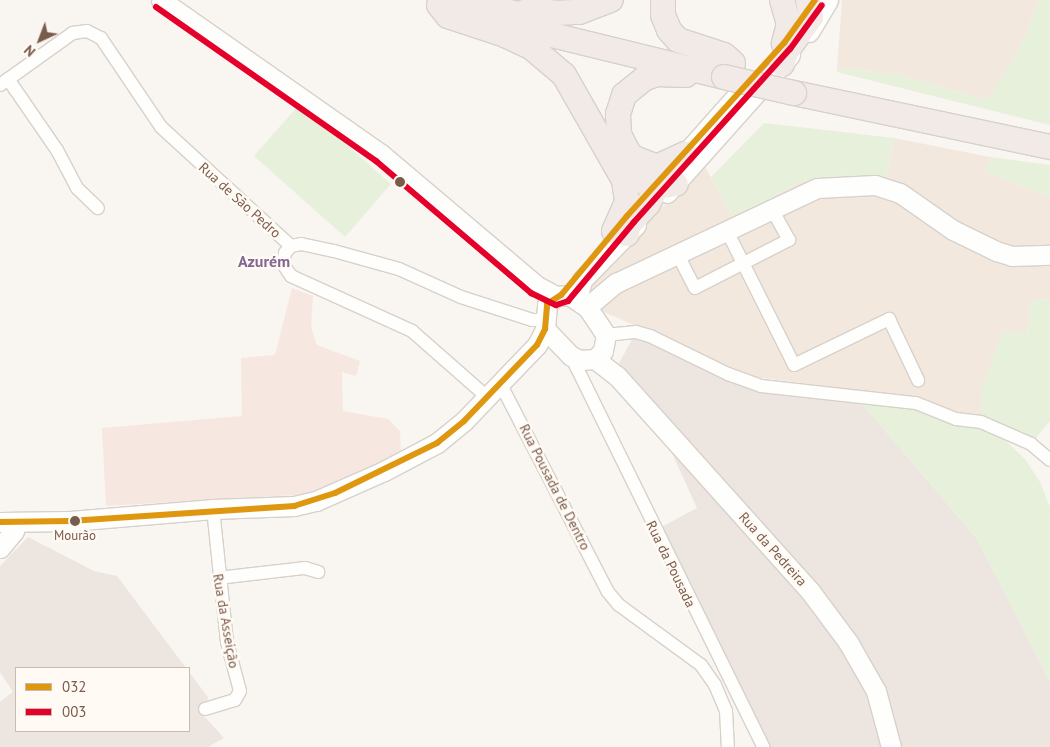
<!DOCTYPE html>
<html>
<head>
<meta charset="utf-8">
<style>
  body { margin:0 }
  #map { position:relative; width:1050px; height:747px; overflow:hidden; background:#f9f5f0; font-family:"PT Sans",sans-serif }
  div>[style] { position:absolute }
  .residential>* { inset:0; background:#f2e8de }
  .commercial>* { inset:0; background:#f6e8e1 }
  .industrial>* { inset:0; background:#ede5e0 }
  .green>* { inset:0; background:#e7f0db }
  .roads { filter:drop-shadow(1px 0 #d7d1cb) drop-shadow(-1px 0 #d7d1cb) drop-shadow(0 1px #d7d1cb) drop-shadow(0 -1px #d7d1cb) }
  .street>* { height:12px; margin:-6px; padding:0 6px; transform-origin:6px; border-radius:6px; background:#fefefd }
  .secondary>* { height:19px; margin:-9.5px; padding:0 9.5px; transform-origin:9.5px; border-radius:9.5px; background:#fefefd }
  .highway>* { height:24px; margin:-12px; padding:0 12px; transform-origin:12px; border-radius:12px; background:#f2eae7 }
  .bridges { filter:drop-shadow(1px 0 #dad1cc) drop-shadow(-1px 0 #dad1cc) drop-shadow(0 1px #dad1cc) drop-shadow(0 -1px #dad1cc) }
  .highway-bridge>* { height:24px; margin:-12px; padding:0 12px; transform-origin:12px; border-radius:12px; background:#f2eae7 }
  .bus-1>* { height:6px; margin:-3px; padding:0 3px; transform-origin:3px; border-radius:3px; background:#de970f }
  .bus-2>* { height:6px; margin:-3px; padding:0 3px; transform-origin:3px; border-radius:3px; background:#e4002b }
  .dots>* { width:14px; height:14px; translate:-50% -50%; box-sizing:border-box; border:2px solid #fffaf3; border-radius:50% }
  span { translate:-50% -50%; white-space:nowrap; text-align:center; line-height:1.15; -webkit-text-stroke:5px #fffaf3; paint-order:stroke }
  .bus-label { font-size:13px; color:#7a5c4d }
  .street-label { font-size:14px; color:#7a5c4d }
  .quarter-label { font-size:16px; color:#846695; font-weight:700 }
  .legend { position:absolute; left:15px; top:667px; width:175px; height:65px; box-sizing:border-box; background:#fffaf3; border:1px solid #cabbb1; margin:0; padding:6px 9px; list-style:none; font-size:15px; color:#7a5c4d }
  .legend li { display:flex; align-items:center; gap:10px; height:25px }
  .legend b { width:25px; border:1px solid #cabbb1 }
  .north { position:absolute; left:15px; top:15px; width:50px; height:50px; -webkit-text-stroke:4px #fffaf3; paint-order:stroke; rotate:223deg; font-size:14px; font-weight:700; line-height:20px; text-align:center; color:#7a5c4d }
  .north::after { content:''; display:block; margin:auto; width:18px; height:22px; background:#7a5c4d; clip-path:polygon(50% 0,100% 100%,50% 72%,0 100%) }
</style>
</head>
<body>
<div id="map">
  <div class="residential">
    <i style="clip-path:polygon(842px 0,1039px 0,1025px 38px,991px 97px,985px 100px,897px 74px,837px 68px)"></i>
    <i style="clip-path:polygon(894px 138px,990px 157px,986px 172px,1050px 197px,1050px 299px,1031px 300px,1027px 334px,981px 418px,962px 416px,914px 397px,754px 377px,599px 310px,589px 291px,589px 281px,704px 165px,734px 218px,800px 182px,834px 175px,886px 178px)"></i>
  </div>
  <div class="commercial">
    <i style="clip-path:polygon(292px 288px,313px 296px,311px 327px,317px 345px,360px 361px,356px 376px,342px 372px,343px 411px,388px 419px,400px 431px,401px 456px,314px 494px,106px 506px,102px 428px,242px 416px,241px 358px,275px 355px)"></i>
  </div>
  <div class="industrial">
    <i style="clip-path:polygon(636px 332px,728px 374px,858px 399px,977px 539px,1050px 682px,1050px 747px,764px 747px,654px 531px,697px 508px,657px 420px,615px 371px)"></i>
    <i style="clip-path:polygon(28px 537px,94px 571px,117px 576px,186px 668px,16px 668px,16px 731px,189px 731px,189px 672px,208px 697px,204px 716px,224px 738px,208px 747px,0 747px,0 702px,13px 692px,0 672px,0 566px)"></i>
  </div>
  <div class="green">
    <i style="clip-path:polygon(1039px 0,1050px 0,1050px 125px,837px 72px,837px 68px,897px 74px,985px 100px,991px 96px,1025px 38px)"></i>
    <i style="clip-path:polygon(297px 107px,324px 125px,391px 184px,345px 237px,254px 156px)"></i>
    <i style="clip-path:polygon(764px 123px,894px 138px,886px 178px,834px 175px,800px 182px,734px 218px,711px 177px)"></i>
    <i style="clip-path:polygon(990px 157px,1050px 165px,1050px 197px,986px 172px)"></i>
    <i style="clip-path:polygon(1050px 299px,1050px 421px,1035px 439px,981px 418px,982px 388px,1003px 330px,1027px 334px,1031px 300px)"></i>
    <i style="clip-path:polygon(858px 399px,902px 405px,993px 429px,1025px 459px,1040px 482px,1050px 507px,1050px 682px,977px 539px)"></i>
  </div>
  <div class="roads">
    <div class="street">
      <i style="left:8px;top:79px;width:86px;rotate:55.4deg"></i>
      <i style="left:57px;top:150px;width:43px;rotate:62.2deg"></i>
      <i style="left:77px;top:188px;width:29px;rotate:44deg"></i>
      <i style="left:0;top:85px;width:90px;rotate:-35.5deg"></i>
      <i style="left:73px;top:33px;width:14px;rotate:-8deg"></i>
      <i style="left:87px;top:31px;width:16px;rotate:27deg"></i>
      <i style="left:101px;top:38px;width:107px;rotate:56deg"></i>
      <i style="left:161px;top:127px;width:176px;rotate:42.5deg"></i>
      <i style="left:726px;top:229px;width:152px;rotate:63.4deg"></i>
      <i style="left:794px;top:365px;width:106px;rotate:-25.8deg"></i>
      <i style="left:889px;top:319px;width:68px;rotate:64.6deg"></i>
      <i style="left:291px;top:246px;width:9px;rotate:131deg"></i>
      <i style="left:285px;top:253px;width:11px;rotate:100deg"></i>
      <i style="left:283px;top:264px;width:14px;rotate:56deg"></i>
      <i style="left:291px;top:276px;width:133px;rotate:24.4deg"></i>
      <i style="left:412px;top:331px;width:100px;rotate:41.3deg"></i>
      <i style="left:291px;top:246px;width:10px;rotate:-11deg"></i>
      <i style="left:301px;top:244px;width:34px;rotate:12deg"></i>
      <i style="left:334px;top:251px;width:67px;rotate:15.5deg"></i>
      <i style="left:399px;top:269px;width:68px;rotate:24.3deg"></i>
      <i style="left:461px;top:297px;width:75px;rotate:17.9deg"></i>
      <i style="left:532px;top:320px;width:11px"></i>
      <i style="left:677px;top:253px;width:39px;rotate:63deg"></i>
      <i style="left:695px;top:288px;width:106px;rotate:-27.1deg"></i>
      <i style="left:789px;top:240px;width:38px;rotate:-119deg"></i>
      <i style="left:606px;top:335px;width:30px;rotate:-6deg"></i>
      <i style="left:636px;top:332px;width:15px;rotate:16deg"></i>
      <i style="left:650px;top:336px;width:87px;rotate:26deg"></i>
      <i style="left:728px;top:374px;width:35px;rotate:20deg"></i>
      <i style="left:761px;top:386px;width:156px;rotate:6.3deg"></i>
      <i style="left:916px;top:403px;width:43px;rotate:21.8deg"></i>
      <i style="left:956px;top:419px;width:25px;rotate:7deg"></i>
      <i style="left:981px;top:422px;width:55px;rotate:23.7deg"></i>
      <i style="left:1031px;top:444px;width:25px;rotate:40deg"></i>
      <i style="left:571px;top:356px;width:436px;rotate:63.8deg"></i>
      <i style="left:500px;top:383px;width:235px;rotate:62.7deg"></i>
      <i style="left:608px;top:592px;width:17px;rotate:50deg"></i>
      <i style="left:619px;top:605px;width:102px;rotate:36.2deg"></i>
      <i style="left:701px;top:665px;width:24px;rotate:55deg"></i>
      <i style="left:715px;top:685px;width:28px;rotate:67deg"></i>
      <i style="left:726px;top:711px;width:36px;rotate:87deg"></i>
      <i style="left:218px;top:578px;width:88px;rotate:-6.6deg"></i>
      <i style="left:305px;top:568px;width:14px;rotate:17deg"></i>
      <i style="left:205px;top:709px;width:31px;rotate:-17deg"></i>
      <i style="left:235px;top:700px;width:10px;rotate:-61deg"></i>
      <i style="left:240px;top:691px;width:51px;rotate:-104.9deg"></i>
      <i style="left:227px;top:642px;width:134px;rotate:-96deg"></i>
    </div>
    <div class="secondary">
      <i style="left:161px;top:0;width:269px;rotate:35deg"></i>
      <i style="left:381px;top:154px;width:204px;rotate:40.2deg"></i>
      <i style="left:537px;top:286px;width:21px;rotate:28deg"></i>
      <i style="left:809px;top:32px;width:37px;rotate:-59deg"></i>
      <i style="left:676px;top:164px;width:107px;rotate:-48.4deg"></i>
      <i style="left:667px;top:193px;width:185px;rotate:-48.3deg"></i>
      <i style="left:569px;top:295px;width:22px;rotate:34deg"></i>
      <i style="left:587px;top:307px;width:34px;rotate:56deg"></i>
      <i style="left:606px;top:335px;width:16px;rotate:101deg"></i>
      <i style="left:603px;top:351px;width:11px;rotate:135deg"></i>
      <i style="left:595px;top:359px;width:15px;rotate:176deg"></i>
      <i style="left:580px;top:360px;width:10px;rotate:-156deg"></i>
      <i style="left:571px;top:356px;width:37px;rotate:-134deg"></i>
      <i style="left:545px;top:329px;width:25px;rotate:-85deg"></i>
      <i style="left:547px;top:304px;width:12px;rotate:-42deg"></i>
      <i style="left:556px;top:296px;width:13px;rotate:-4deg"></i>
      <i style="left:577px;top:299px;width:20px;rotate:-75deg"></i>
      <i style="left:582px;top:280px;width:77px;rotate:-45.5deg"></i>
      <i style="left:587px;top:307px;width:38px;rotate:-40deg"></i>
      <i style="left:616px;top:283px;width:222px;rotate:-25.3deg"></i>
      <i style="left:817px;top:188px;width:58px;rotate:-3deg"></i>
      <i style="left:875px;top:185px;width:26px;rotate:18deg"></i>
      <i style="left:900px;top:193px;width:65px;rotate:34.9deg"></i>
      <i style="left:953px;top:230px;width:48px;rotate:26deg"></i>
      <i style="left:996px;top:251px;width:17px;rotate:17deg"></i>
      <i style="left:1012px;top:256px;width:38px;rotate:-2deg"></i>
      <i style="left:595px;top:359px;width:28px;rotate:38deg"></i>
      <i style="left:617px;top:376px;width:289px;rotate:48.1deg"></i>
      <i style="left:810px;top:591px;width:64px;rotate:53.3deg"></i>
      <i style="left:848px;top:642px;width:56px;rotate:60.3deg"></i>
      <i style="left:876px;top:691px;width:58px;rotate:75deg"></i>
      <i style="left:0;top:522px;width:70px;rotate:-0.8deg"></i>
      <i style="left:70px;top:521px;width:144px;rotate:-4.8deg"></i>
      <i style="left:213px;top:509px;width:81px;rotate:-2.1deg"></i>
      <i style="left:294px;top:506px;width:23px;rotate:-13deg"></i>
      <i style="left:316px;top:501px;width:74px;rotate:-23.8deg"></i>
      <i style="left:384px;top:471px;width:60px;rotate:-27.8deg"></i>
      <i style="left:437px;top:443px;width:35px;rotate:-39deg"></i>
      <i style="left:464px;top:421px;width:105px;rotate:-46.2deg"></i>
      <i style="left:537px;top:345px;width:18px;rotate:-63deg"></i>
      <i style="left:0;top:548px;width:22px;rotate:-51deg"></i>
      <i style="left:14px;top:531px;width:9px;rotate:-84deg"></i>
    </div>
    <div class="highway">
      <i style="left:461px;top:0;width:70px;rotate:14deg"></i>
      <i style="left:663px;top:0;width:15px;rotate:90deg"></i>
      <i style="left:663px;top:15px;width:16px;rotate:68deg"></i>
      <i style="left:669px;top:30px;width:13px;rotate:48deg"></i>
      <i style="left:678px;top:40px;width:48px;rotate:18.1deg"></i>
      <i style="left:724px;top:55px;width:12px;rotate:42deg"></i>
      <i style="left:782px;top:0;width:25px;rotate:74deg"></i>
      <i style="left:789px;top:24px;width:20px;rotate:105deg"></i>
      <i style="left:439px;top:5px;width:14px;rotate:51deg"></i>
      <i style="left:448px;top:16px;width:60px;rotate:18.4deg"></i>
      <i style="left:505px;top:35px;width:29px;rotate:25deg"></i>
      <i style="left:531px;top:47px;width:43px;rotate:40.3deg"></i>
      <i style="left:564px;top:75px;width:121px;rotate:60.3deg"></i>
      <i style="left:624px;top:180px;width:22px;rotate:82deg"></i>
      <i style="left:627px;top:202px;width:32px;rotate:114deg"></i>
      <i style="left:517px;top:15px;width:14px;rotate:-21deg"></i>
      <i style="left:530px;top:10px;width:27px;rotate:6deg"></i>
      <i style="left:557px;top:13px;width:22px;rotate:-3deg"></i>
      <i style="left:579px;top:12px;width:34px;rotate:-21deg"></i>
      <i style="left:507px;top:24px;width:223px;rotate:13.7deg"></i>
      <i style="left:782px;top:64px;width:13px;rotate:-72deg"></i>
      <i style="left:786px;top:52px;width:43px;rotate:-54.5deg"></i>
      <i style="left:811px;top:17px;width:17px;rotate:-100deg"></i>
      <i style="left:794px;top:93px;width:262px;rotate:11.9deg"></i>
      <i style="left:634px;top:158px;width:25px;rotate:21deg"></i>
      <i style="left:657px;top:167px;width:31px;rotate:-25deg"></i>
      <i style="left:640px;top:180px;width:17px;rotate:25deg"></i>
      <i style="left:655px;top:187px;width:21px;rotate:-8deg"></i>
      <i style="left:627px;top:234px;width:7px;rotate:-90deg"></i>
      <i style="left:627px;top:227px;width:31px;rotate:-48deg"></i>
      <i style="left:648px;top:204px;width:15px;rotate:-62deg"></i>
      <i style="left:655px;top:191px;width:16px;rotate:-105deg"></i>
      <i style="left:651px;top:176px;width:33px;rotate:-134deg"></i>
      <i style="left:628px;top:152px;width:20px;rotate:-117deg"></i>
      <i style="left:619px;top:134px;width:20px;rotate:-93deg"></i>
      <i style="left:618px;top:114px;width:20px;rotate:-72deg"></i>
      <i style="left:624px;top:95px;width:27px;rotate:-39deg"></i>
      <i style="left:645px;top:78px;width:13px;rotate:-18deg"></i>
      <i style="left:657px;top:74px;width:29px;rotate:2deg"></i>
    </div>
  </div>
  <div class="bridges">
    <div class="highway-bridge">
      <i style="left:724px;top:77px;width:72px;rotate:12.9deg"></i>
    </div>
  </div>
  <div class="bus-1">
    <i style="left:0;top:522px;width:70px;rotate:-0.8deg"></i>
    <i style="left:70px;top:521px;width:225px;rotate:-3.8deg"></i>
    <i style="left:294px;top:506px;width:43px;rotate:-17.6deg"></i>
    <i style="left:335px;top:493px;width:114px;rotate:-26.1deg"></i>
    <i style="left:437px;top:443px;width:35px;rotate:-39deg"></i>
    <i style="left:464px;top:421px;width:105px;rotate:-46.2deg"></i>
    <i style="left:537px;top:345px;width:18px;rotate:-63deg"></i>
    <i style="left:545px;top:329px;width:25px;rotate:-85deg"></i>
    <i style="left:547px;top:304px;width:17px;rotate:-33deg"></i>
    <i style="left:561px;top:295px;width:103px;rotate:-50.1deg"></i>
    <i style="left:627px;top:216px;width:234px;rotate:-47.8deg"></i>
    <i style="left:784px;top:43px;width:53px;rotate:-54.2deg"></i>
  </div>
  <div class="bus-2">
    <i style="left:156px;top:7px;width:269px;rotate:35deg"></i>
    <i style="left:376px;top:161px;width:204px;rotate:40.4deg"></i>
    <i style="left:531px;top:293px;width:28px;rotate:26deg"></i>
    <i style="left:556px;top:305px;width:13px;rotate:-18deg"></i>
    <i style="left:568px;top:301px;width:103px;rotate:-50.1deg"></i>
    <i style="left:634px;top:222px;width:233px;rotate:-48deg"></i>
    <i style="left:790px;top:49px;width:54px;rotate:-54deg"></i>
  </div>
  <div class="dots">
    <i style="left:400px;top:182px;background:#7a5c4d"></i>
    <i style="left:75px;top:521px;background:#7a5c4d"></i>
  </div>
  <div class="bus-label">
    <span style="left:75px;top:536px">Mourão</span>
  </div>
  <div class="street-label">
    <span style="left:240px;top:200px;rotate:42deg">Rua de São Pedro</span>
    <span style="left:555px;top:487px;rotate:63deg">Rua Pousada de Dentro</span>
    <span style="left:773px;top:549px;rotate:48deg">Rua da Pedreira</span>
    <span style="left:671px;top:564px;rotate:64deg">Rua da Pousada</span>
    <span style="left:226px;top:621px;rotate:80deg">Rua da Asseição</span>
  </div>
  <div class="quarter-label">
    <span style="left:264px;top:261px">Azurém</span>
  </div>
  <ul class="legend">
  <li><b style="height:6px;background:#de970f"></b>032</li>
  <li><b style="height:6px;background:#e4002b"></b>003</li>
  </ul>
  <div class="north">N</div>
</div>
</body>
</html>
